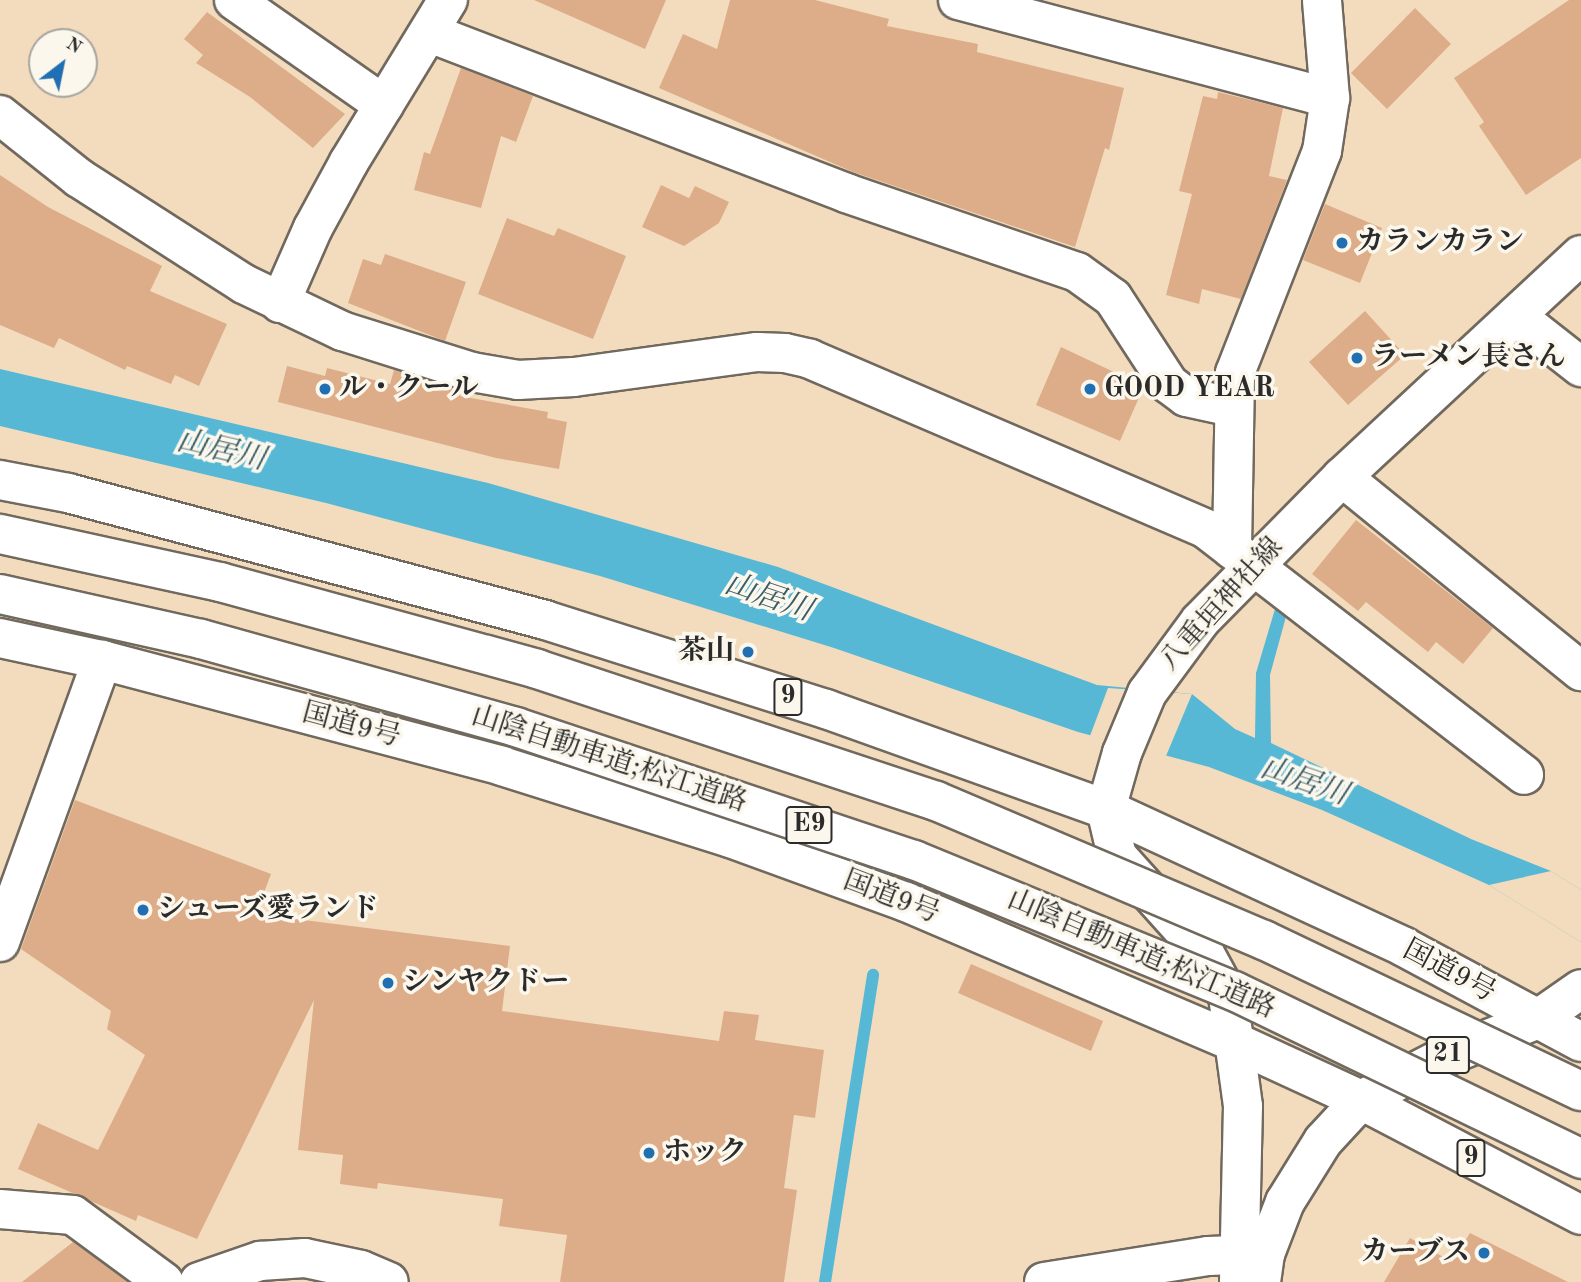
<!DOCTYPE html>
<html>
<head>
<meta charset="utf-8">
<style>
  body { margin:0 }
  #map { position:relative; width:1581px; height:1282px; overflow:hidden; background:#f3dcbe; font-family:"Old Standard TT","Noto Serif JP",serif }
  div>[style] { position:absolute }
  .water>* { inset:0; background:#57b8d5 }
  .pier>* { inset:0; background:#f3dcbe }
  .stream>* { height:12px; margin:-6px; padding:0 6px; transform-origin:6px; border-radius:6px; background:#57b8d5 }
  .building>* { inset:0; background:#ddad89 }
  .roads { filter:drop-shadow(2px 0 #71695e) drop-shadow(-2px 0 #71695e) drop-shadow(0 2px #71695e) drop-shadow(0 -2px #71695e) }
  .minor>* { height:38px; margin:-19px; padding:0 19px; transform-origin:19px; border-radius:19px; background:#fff }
  .major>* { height:38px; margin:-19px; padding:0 19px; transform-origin:19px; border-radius:19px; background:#fff }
  .highway>* { height:38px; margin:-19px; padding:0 19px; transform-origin:19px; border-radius:19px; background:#fff }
  .bridges { filter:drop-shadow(2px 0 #71695e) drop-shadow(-2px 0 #71695e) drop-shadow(0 2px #71695e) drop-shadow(0 -2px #71695e) }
  .highway-bridge>* { height:38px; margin:-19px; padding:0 19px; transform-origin:19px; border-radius:19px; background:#fff }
  .dots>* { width:19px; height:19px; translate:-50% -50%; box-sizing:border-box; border:4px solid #fbf7ec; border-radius:50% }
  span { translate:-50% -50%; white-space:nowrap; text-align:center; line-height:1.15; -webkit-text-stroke:7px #fbf7ec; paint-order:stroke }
  .shield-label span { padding:2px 5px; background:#fbf7ec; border:2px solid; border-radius:5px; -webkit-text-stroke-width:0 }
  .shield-label { font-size:26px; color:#2b2b2b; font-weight:700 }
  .poi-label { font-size:28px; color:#2b2b2b; font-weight:700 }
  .left { translate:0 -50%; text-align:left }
  .right { translate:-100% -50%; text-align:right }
  .street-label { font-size:28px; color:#2b2b2b }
  .water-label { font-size:30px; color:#3a5c66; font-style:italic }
  .north { position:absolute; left:28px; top:28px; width:70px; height:70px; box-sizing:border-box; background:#fbf7ec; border:2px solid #a8a59f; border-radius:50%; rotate:32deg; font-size:19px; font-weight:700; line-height:28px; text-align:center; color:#2b2b2b }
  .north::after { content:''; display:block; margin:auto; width:24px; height:32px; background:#1f6fb2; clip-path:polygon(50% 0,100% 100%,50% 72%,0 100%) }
</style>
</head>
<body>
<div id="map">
  <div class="water">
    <i style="clip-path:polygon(0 369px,488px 483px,778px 567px,1097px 685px,1192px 694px,1235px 729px,1255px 738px,1256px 673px,1275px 609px,1287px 613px,1270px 675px,1271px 743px,1471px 839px,1551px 871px,1581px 890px,1581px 942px,1489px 885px,1322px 810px,1209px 767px,1078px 732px,834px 648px,600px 576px,326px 503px,0 426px)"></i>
  </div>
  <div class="pier">
    <i style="clip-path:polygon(1108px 688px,1192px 694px,1166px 756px,1090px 736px)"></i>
    <i style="clip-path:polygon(1551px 871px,1581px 890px,1581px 942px,1489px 885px)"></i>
  </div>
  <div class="stream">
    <i style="left:825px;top:1282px;width:311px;rotate:-81.1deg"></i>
  </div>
  <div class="building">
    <i style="clip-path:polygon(534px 0,666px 0,645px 49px)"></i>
    <i style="clip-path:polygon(730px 0,815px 0,889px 19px,887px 26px,978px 44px,977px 52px,1124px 88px,1109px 150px,1105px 148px,1075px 247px,853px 172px,659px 88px,683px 34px,717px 49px)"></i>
    <i style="clip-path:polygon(1569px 0,1581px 0,1581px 158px,1526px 195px,1479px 126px,1484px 122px,1454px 78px)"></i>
    <i style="clip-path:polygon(1415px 8px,1451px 44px,1387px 109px,1351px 73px)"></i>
    <i style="clip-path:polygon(207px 12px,345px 114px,313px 148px,250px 97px,196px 63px,203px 55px,184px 39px)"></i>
    <i style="clip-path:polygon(461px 68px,533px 96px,516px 142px,501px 136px,481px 208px,414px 190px,424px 152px,430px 154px)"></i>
    <i style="clip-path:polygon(1218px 92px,1283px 108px,1269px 176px,1287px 180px,1241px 299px,1202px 289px,1199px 304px,1166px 295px,1192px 194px,1179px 191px,1203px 96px,1217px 99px)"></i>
    <i style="clip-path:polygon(0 175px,48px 207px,162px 266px,150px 291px,227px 324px,199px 386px,175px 375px,171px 384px,127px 366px,125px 370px,59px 338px,54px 348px,0 325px)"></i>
    <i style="clip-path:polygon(661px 185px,689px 198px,695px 186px,729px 202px,719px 223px,684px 246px,642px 227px)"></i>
    <i style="clip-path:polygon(1325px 204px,1382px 228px,1360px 283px,1303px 260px)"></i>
    <i style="clip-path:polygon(507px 218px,554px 236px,558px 228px,626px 256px,593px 339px,478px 294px)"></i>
    <i style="clip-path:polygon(385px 254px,466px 282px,445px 341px,348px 303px,363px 259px,381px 265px)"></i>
    <i style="clip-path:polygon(1365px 311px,1405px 355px,1348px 405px,1309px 362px)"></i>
    <i style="clip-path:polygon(1061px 347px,1133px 381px,1141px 393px,1120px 441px,1036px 405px)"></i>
    <i style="clip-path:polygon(287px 366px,325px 376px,327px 368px,390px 384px,394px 370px,461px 391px,460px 396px,548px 412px,547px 418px,567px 422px,559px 469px,496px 458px,278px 402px)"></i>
    <i style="clip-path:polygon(1356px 520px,1493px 628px,1463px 664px,1436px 642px,1428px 652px,1366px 602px,1358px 611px,1312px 574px)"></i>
    <i style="clip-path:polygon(75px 800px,271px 874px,256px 914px,510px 946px,502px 1011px,719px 1041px,724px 1011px,759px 1015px,755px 1040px,824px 1050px,815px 1118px,794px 1115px,784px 1188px,797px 1190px,784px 1282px,560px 1282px,567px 1235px,499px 1226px,503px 1199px,378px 1183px,377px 1189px,340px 1184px,343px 1155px,298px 1150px,314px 1000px,197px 1239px,138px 1215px,136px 1221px,18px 1169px,38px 1123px,98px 1150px,145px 1055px,107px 1029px,111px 1011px,21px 949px)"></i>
    <i style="clip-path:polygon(971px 964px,1103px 1021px,1091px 1051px,958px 993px)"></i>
    <i style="clip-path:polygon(1470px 1233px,1568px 1282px,1384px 1282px,1410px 1238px,1452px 1262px)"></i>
    <i style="clip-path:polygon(73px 1242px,126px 1281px,127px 1282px,22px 1282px)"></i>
  </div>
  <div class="roads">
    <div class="minor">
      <i style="left:234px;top:0;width:183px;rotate:35deg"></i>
      <i style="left:958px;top:0;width:385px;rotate:14.8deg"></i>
      <i style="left:430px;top:33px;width:446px;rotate:21deg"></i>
      <i style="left:846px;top:193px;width:244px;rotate:18.9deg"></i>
      <i style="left:1077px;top:272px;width:44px;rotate:35.8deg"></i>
      <i style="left:1113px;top:298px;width:103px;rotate:56.9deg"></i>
      <i style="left:1169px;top:384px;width:21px;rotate:37deg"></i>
      <i style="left:1186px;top:397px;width:47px;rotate:12.3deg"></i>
      <i style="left:0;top:115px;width:101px;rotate:38.6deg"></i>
      <i style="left:79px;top:178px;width:196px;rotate:32.7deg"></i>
      <i style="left:244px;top:284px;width:109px;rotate:25.6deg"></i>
      <i style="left:342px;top:331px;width:136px;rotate:17.5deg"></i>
      <i style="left:472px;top:372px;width:47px;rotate:9.9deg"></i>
      <i style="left:518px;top:380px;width:56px;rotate:-3.1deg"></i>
      <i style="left:574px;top:377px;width:185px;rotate:-7.8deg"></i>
      <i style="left:757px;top:352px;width:28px;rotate:2deg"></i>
      <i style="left:785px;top:353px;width:26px;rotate:13deg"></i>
      <i style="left:810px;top:359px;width:431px;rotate:23.2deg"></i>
      <i style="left:1206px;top:529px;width:402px;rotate:37.7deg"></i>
      <i style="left:280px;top:303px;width:82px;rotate:-66.3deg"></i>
      <i style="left:313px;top:228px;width:75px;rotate:-61.4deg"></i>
      <i style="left:349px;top:162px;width:190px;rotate:-58.6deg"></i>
      <i style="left:1516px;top:316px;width:83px;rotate:38.1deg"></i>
      <i style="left:1342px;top:477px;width:308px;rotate:39.1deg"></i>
      <i style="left:1232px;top:549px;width:176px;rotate:-89deg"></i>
      <i style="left:1235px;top:373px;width:238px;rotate:-68.6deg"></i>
      <i style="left:1322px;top:151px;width:54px;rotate:-81.4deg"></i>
      <i style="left:1330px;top:98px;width:98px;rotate:-94.7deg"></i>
      <i style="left:0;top:942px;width:300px;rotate:-70.1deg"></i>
      <i style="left:0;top:1209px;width:73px;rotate:4.7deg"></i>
      <i style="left:73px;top:1215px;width:113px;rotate:36.4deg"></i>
      <i style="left:199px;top:1282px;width:65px;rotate:-19deg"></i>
      <i style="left:260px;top:1261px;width:45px;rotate:-3.8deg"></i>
      <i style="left:305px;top:1258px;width:57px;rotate:12.1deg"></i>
      <i style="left:361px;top:1270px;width:30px;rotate:23deg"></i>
      <i style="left:1044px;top:1282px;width:166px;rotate:-9deg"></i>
      <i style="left:1208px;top:1256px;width:57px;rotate:-2deg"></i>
    </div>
    <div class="major">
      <i style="left:1239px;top:1282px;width:176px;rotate:-88.7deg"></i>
      <i style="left:1243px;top:1106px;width:111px;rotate:-97.8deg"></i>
      <i style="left:1228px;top:996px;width:48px;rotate:-118.7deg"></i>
      <i style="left:1205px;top:954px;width:132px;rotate:-131.9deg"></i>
      <i style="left:1117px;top:856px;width:48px;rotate:-103.2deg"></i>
      <i style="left:1106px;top:809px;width:58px;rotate:-74.1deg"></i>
      <i style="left:1122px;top:753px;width:65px;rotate:-67.4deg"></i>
      <i style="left:1147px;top:693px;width:89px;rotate:-53.6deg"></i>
      <i style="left:1200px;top:621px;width:202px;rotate:-45.4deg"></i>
      <i style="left:1342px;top:477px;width:326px;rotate:-42.9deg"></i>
      <i style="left:1261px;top:1282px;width:28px;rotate:-82deg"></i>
      <i style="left:1265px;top:1254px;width:56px;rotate:-69deg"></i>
      <i style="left:1285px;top:1202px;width:72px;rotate:-58.1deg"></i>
      <i style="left:1323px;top:1141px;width:56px;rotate:-47.2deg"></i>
      <i style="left:1361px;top:1100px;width:96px;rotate:-27.4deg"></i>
      <i style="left:1446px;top:1056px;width:99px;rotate:-21.9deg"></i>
      <i style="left:1538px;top:1019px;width:52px;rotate:-34.9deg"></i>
    </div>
    <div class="highway">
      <i style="left:0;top:480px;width:69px;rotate:10.8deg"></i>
      <i style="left:68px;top:493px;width:494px;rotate:14.9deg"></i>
      <i style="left:545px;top:620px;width:295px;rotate:17.6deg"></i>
      <i style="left:826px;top:709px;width:297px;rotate:19.7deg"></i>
      <i style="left:1106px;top:809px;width:328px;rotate:24.8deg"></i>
      <i style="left:1404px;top:947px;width:201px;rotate:28.2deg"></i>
      <i style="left:0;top:638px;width:104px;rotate:12.2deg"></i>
      <i style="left:102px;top:660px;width:414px;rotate:14.8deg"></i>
      <i style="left:502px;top:766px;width:239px;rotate:17.5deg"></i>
      <i style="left:730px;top:838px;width:187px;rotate:20deg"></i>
      <i style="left:906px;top:902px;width:360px;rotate:23.1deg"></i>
      <i style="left:1237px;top:1043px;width:136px;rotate:24.7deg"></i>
      <i style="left:1361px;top:1100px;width:248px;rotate:27.6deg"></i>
    </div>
  </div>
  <div class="bridges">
    <div class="highway-bridge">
      <i style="left:0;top:534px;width:225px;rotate:12.3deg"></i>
      <i style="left:220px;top:582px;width:329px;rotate:15.3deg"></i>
      <i style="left:537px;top:669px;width:420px;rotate:18.3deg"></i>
      <i style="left:936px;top:801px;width:356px;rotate:23deg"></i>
      <i style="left:1264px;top:940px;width:351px;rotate:25.5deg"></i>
      <i style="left:0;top:594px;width:206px;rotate:12.6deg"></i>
      <i style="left:201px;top:639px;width:327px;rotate:15.6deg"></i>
      <i style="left:516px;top:727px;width:420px;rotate:18.5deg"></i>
      <i style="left:914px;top:860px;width:346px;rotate:22.3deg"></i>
      <i style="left:1234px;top:991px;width:386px;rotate:25.8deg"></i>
    </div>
  </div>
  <div class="dots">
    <i style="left:1342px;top:243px;background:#1f6fb2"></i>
    <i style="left:1357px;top:358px;background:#1f6fb2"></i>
    <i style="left:325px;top:389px;background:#1f6fb2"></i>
    <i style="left:1090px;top:389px;background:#1f6fb2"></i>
    <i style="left:748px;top:652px;background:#1f6fb2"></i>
    <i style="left:143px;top:910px;background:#1f6fb2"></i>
    <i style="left:388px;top:983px;background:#1f6fb2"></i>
    <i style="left:649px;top:1153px;background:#1f6fb2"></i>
    <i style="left:1484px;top:1253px;background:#1f6fb2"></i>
  </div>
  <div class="shield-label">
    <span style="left:788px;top:697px">9</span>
    <span style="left:809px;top:825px">E9</span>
    <span style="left:1448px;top:1055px">21</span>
    <span style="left:1471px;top:1158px">9</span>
  </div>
  <div class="poi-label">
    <span class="left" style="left:1356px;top:243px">カランカラン</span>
    <span class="left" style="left:1371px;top:358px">ラーメン長さん</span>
    <span class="left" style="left:339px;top:389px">ル・クール</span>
    <span class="left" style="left:1104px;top:389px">GOOD YEAR</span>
    <span class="right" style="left:734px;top:652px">茶山</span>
    <span class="left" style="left:157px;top:910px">シューズ愛ランド</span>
    <span class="left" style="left:402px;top:983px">シンヤクドー</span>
    <span class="left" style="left:663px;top:1153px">ホック</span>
    <span class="right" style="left:1470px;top:1253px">カーブス</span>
  </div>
  <div class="street-label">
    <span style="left:1222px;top:605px;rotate:-48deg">八重垣神社線</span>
    <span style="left:351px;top:726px;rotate:15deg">国道9号</span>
    <span style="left:609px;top:760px;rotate:18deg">山陰自動車道;松江道路</span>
    <span style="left:891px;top:898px;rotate:21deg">国道9号</span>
    <span style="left:1141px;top:955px;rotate:23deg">山陰自動車道;松江道路</span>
    <span style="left:1449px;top:972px;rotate:28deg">国道9号</span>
  </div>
  <div class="water-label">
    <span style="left:221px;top:451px;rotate:13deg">山居川</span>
    <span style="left:768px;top:598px;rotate:19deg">山居川</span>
    <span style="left:1304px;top:782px;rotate:19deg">山居川</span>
  </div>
  <div class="north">N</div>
</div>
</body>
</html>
